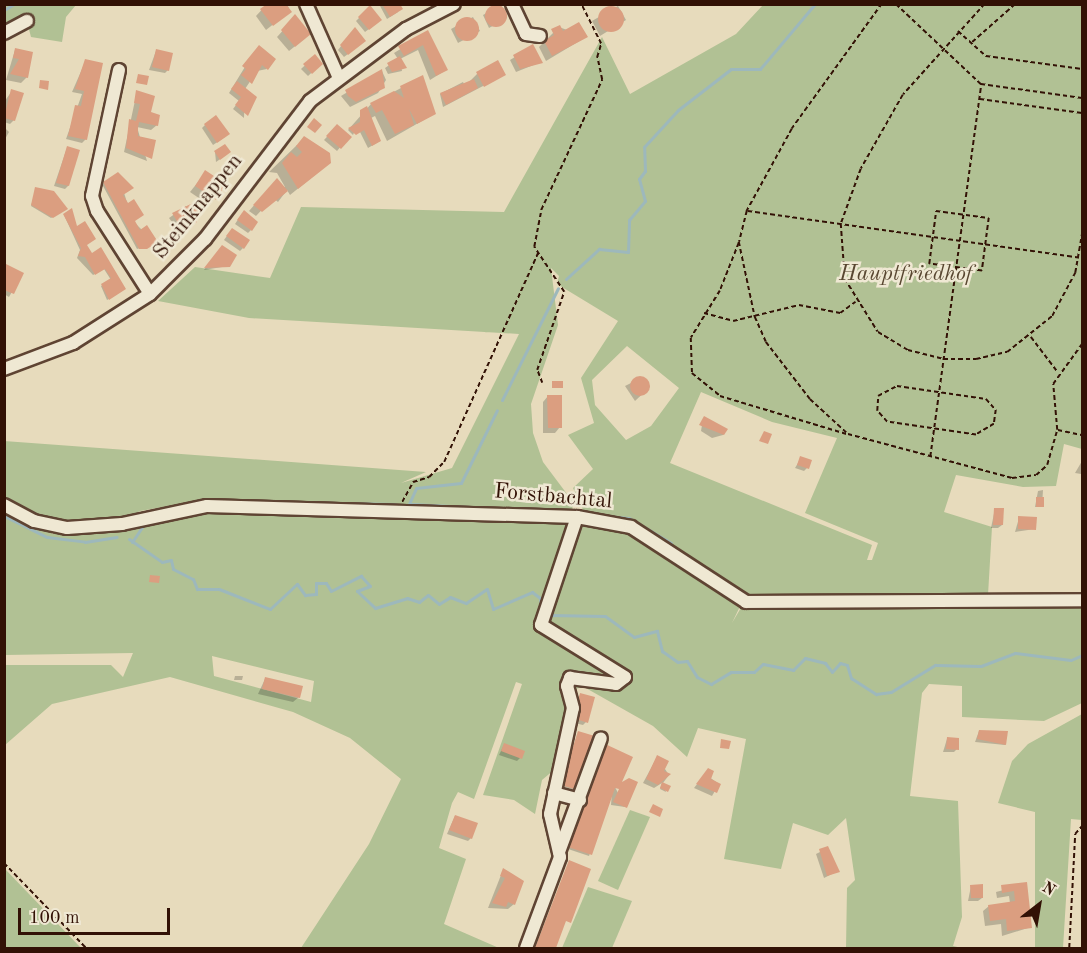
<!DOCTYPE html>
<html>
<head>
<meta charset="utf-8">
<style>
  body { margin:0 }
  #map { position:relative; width:1087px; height:953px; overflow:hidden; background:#e7dbbc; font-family:"Old Standard TT",serif }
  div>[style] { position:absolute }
  .green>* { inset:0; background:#b1c194 }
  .shadow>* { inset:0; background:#0003 }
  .stream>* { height:3px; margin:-1.5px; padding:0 1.5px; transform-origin:1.5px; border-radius:1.5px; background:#9db8bc }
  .building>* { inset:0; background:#db9e80 }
  .round { border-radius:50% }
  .path>* { height:1.5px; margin-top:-0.75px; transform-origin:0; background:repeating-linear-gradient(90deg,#321105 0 4.5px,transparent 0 7.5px) }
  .roads { filter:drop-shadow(2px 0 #5f4433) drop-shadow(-2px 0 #5f4433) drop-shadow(0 2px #5f4433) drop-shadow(0 -2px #5f4433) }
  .minor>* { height:12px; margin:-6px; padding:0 6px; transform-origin:6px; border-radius:6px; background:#efe8d3 }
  span { translate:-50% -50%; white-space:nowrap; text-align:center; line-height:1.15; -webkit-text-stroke:5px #efe8d3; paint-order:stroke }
  .street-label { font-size:22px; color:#321105 }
  .park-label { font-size:22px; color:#584630; font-style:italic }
  .frame { position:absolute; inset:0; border:6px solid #321105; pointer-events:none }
  .north { position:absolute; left:1009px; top:875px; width:60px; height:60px; -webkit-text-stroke:4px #efe8d3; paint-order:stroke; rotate:31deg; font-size:16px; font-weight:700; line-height:24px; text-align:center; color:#321105 }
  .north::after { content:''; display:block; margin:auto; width:21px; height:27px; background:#321105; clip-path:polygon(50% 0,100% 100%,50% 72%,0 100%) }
  .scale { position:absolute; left:18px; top:908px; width:152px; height:27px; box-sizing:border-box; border:3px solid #321105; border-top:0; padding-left:8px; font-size:18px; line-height:21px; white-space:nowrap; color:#321105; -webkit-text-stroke:4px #efe8d3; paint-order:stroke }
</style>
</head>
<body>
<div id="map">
  <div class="green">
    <i style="clip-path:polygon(4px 5px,76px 5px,66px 17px,62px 42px,31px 37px,26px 18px,5px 31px)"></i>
    <i style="clip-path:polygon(evenodd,763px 5px,1082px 5px,1082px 449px,1064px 444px,1056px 486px,1023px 487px,956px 475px,944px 512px,992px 527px,988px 595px,744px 598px,732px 623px,742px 606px,1082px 605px,1082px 703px,1044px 721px,962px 717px,962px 686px,929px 684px,922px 693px,910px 796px,958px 801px,962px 917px,953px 946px,962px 948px,846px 948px,847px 888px,855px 880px,846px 818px,828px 835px,793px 823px,781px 869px,724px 859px,746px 739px,698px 728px,687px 757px,653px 726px,584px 687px,565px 691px,568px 721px,555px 769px,542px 780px,535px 814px,514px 800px,483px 795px,522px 684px,516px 682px,474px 799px,458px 792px,452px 803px,439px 848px,466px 859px,444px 924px,499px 948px,301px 948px,369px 844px,401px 779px,350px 738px,293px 712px,170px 677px,52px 704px,5px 745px,5px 665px,111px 665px,123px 677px,133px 653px,5px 655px,4px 441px,426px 472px,401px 483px,452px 468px,519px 334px,249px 318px,158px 301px,195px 267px,270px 278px,301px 207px,504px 212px,602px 37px,630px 94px,736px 34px,763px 5px,551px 268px,559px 276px,557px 284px,618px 321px,581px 378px,594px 423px,568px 435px,593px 469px,573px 488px,585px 514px,607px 516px,610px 525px,585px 522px,573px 530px,563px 520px,572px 512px,573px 502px,543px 462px,533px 433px,531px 404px,558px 325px,551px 268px,763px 5px,627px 346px,679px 388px,651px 426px,626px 440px,595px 405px,592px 380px,627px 346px,763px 5px,701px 392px,772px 422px,837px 438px,805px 513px,878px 543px,872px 560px,867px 560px,872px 545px,670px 463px,701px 392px,763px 5px,169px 506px,171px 517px,123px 530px,52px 534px,50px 523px,120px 522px,140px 511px,169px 506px,763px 5px,212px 656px,314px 681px,311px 702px,214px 676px,212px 656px)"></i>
    <i style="clip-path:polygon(1082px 714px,1082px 820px,1071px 819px,1063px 948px,1035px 948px,1035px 812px,998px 803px,1012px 761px,1028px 744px)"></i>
    <i style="clip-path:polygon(630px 810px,650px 817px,618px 890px,598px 881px)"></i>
    <i style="clip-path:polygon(5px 869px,81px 948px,5px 948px)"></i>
    <i style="clip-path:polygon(588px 887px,632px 901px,612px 948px,562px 948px)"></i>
  </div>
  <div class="shadow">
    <i style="clip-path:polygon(267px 4px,287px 4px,290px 11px,266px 30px,256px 16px)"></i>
    <i style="clip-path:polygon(379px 4px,398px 4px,398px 12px,387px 19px)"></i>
    <i style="clip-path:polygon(501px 5px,507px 18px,489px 28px,483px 15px)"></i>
    <i style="clip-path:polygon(618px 6px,626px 20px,600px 36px,592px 21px)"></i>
    <i style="clip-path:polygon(370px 7px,377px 23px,365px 32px,356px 21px)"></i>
    <i style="clip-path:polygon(295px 17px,304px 39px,289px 51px,277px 37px)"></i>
    <i style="clip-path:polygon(473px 17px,480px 31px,458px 43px,451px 29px)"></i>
    <i style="clip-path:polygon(559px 27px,586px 37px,546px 61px,539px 47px)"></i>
    <i style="clip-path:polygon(352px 32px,361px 44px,344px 57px,338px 50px)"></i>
    <i style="clip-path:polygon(428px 32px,446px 70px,430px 80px,418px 50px,400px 59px,402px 71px,388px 74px,385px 68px,398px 59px,394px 53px)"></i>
    <i style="clip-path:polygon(533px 46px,541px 62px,516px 72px,510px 60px)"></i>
    <i style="clip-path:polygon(15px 50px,27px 77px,21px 83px,6px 80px)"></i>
    <i style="clip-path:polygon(156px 51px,168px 70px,165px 73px,149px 70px)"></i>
    <i style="clip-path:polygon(254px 52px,267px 69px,257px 71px,245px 89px,244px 118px,233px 109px,239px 101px,229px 93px)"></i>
    <i style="clip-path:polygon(315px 56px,321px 64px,308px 76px,301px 69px)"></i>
    <i style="clip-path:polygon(86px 60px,86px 139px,82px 143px,66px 139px,82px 94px,72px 92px)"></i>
    <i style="clip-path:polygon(382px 71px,386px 80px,378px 93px,350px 107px,341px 96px)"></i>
    <i style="clip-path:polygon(477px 74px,504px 75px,443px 107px,440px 94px,463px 82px,465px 86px)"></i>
    <i style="clip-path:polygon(401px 88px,434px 114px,387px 141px,375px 116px,371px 118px,380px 141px,368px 148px,357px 126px,353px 135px,348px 130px,371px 104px)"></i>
    <i style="clip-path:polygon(12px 91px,14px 120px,10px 124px,4px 122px,4px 102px)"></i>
    <i style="clip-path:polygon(137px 91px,157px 125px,151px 130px,137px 127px,147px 161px,124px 152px)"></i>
    <i style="clip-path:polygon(205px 125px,225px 137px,213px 145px,202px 128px)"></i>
    <i style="clip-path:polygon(337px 126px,349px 137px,337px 151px,324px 140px)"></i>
    <i style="clip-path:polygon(4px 127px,9px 132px,4px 141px)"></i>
    <i style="clip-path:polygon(297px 145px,321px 170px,290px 195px,287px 190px,278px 202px,273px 198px,256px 216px,249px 211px,272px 185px,285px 187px,277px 173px,269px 172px)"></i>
    <i style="clip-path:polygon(67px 148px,68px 186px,65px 189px,54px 186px)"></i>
    <i style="clip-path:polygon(215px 152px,226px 155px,216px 162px)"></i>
    <i style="clip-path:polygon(206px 172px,224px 185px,209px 205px,190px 192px)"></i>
    <i style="clip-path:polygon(118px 174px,133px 221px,155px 243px,137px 249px,102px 184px)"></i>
    <i style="clip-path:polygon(36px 189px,65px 210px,51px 218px,31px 206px)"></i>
    <i style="clip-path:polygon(186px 206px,192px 225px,180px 233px,169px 218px)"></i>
    <i style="clip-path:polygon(64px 215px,91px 255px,101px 249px,123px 290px,107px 300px,101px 286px,111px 280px,104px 269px,93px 275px,77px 258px,80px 250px)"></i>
    <i style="clip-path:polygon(241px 215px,251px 230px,248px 233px,235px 224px)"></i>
    <i style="clip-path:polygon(229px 233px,243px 248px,240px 251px,224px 240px)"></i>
    <i style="clip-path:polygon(209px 263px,228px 266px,204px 270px)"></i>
    <i style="clip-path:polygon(5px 265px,22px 274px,9px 297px,4px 294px)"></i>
    <i style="clip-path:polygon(643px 377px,650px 387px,635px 401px,625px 386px)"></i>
    <i style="clip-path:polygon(548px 396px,560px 427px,555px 433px,543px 433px,543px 402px)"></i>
    <i style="clip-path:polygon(703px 419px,726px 429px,723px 435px,712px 438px,701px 431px)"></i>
    <i style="clip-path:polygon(801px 458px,807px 468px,804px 471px,795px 468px)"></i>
    <i style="clip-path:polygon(1082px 461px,1082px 483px,1081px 474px,1075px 473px)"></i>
    <i style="clip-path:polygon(1043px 490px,1042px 507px,1035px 507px,1038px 491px)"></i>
    <i style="clip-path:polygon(995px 509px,1002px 525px,998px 528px,991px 528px)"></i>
    <i style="clip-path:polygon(1019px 518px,1035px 529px,1015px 532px)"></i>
    <i style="clip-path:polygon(235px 676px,243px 676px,242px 680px,234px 680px)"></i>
    <i style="clip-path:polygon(265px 679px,299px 697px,293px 702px,258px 694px)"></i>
    <i style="clip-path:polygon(581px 695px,586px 722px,583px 725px,570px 722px)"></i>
    <i style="clip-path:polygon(979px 731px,1006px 733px,1005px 745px,975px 742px)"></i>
    <i style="clip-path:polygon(578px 732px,578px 791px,561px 786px)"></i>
    <i style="clip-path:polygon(947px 739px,957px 749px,954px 752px,943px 752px)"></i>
    <i style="clip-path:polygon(504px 745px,520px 758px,517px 761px,499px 755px)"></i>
    <i style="clip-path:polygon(599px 755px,625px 807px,611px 805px,612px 792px,589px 856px,568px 849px)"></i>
    <i style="clip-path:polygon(657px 757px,669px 775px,663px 783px,666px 792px,660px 789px,662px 783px,654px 788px,643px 783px)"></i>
    <i style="clip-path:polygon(705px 774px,719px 784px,712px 796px,694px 788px)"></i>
    <i style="clip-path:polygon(455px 816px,471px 838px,468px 841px,447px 834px)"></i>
    <i style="clip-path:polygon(828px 848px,838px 871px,824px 878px,816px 854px)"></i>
    <i style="clip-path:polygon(503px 870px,514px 904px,508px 909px,488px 908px)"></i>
    <i style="clip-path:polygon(1026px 884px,1031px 927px,1002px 936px,1001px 924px,985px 926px,983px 911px,989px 906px,1010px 903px,1009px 896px,997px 898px,996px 892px)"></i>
    <i style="clip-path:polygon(971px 886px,982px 898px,978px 901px,968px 901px)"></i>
  </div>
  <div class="stream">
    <i style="left:4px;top:10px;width:12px;rotate:-31deg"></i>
    <i style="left:566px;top:279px;width:45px;rotate:-42.3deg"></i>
    <i style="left:599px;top:249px;width:29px;rotate:6deg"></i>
    <i style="left:628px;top:252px;width:32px;rotate:-88deg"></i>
    <i style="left:629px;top:220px;width:25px;rotate:-50deg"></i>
    <i style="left:645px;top:201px;width:23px;rotate:-105deg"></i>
    <i style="left:639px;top:179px;width:10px;rotate:-53deg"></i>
    <i style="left:645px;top:171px;width:24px;rotate:-92deg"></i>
    <i style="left:644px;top:147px;width:50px;rotate:-47.4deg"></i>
    <i style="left:678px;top:110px;width:67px;rotate:-37.7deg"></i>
    <i style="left:731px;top:69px;width:29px"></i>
    <i style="left:760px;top:69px;width:85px;rotate:-49.8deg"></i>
    <i style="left:502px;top:400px;width:125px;rotate:-63.4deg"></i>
    <i style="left:277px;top:502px;width:118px;rotate:1deg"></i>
    <i style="left:409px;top:504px;width:17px;rotate:-66deg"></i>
    <i style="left:416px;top:488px;width:45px;rotate:-6.3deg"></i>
    <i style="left:461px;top:483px;width:81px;rotate:-63.7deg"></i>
    <i style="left:411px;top:504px;width:99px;rotate:2.9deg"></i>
    <i style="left:177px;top:506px;width:25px;rotate:-12deg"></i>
    <i style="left:595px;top:515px;width:34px;rotate:5deg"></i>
    <i style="left:629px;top:518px;width:49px;rotate:30.8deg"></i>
    <i style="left:4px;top:516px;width:48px;rotate:26deg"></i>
    <i style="left:47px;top:537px;width:38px;rotate:7deg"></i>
    <i style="left:85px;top:542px;width:32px;rotate:-9deg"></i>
    <i style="left:129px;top:539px;width:40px;rotate:34.9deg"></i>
    <i style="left:162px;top:562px;width:9px;rotate:-13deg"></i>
    <i style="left:171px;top:560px;width:9px;rotate:77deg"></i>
    <i style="left:173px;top:569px;width:22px;rotate:27deg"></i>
    <i style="left:193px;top:579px;width:11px;rotate:68deg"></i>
    <i style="left:197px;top:589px;width:22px"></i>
    <i style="left:219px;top:589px;width:55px;rotate:21.4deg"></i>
    <i style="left:270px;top:609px;width:37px;rotate:-43deg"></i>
    <i style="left:297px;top:584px;width:14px;rotate:54deg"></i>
    <i style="left:305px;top:595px;width:11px;rotate:-5deg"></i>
    <i style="left:316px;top:594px;width:11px;rotate:-90deg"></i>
    <i style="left:316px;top:583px;width:10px"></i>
    <i style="left:326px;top:583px;width:9px;rotate:58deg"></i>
    <i style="left:331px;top:591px;width:34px;rotate:-27deg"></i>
    <i style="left:361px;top:576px;width:13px;rotate:48deg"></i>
    <i style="left:370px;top:586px;width:14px;rotate:159deg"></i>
    <i style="left:357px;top:591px;width:25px;rotate:43deg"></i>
    <i style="left:375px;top:608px;width:34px;rotate:-17deg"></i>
    <i style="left:407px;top:598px;width:13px;rotate:18deg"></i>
    <i style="left:419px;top:602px;width:11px;rotate:-38deg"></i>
    <i style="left:428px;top:595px;width:14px;rotate:39deg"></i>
    <i style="left:439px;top:604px;width:13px;rotate:-32deg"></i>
    <i style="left:450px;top:597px;width:17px;rotate:21deg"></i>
    <i style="left:466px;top:603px;width:25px;rotate:-34deg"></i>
    <i style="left:487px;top:589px;width:21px;rotate:73deg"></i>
    <i style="left:493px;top:609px;width:43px;rotate:-23.6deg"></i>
    <i style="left:532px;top:592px;width:10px;rotate:37deg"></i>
    <i style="left:540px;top:598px;width:12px;rotate:85deg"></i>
    <i style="left:132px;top:542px;width:22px;rotate:-56deg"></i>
    <i style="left:549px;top:615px;width:56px;rotate:1deg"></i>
    <i style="left:605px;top:616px;width:36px;rotate:36deg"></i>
    <i style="left:634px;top:637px;width:24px;rotate:-15deg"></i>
    <i style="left:657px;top:631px;width:21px;rotate:76deg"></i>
    <i style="left:662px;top:651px;width:19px;rotate:35deg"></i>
    <i style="left:678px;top:662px;width:9px;rotate:-6deg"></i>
    <i style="left:687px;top:661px;width:19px;rotate:58deg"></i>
    <i style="left:697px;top:677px;width:16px;rotate:27deg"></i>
    <i style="left:711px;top:684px;width:23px;rotate:-31deg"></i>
    <i style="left:731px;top:672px;width:23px"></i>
    <i style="left:754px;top:672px;width:12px;rotate:-42deg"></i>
    <i style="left:763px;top:664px;width:31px;rotate:11deg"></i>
    <i style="left:793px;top:670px;width:17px;rotate:-45deg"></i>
    <i style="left:805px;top:658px;width:21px;rotate:14deg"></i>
    <i style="left:825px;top:663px;width:11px;rotate:52deg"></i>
    <i style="left:832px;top:672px;width:12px;rotate:-48deg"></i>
    <i style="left:840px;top:663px;width:7px;rotate:16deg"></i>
    <i style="left:847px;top:665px;width:14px;rotate:73deg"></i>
    <i style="left:851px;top:678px;width:30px;rotate:33deg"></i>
    <i style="left:876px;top:694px;width:15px;rotate:-8deg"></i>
    <i style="left:891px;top:692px;width:52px;rotate:-31.5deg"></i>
    <i style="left:935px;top:665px;width:46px;rotate:1.2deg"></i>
    <i style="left:981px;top:666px;width:36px;rotate:-21deg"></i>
    <i style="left:1015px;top:653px;width:56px;rotate:7.1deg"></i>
    <i style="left:1071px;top:660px;width:12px;rotate:-24deg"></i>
  </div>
  <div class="building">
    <i style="clip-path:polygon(267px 4px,286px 4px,292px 12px,273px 26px,260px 9px)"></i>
    <i style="clip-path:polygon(382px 4px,400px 4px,403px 9px,390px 17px)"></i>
    <i style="clip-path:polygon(370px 5px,382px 20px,369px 30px,358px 17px)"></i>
    <i class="round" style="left:485px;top:5px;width:22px;height:22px"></i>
    <i class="round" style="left:598px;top:6px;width:26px;height:26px"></i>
    <i style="clip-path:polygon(295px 14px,311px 34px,295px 47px,281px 30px)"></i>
    <i class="round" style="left:455px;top:17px;width:24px;height:24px"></i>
    <i style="clip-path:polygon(579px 22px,588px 37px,552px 56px,544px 41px,554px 35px,551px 29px,560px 25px,563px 31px)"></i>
    <i style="clip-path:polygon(355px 27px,366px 41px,348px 55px,340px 45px)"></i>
    <i style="clip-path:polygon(428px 30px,448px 70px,436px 76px,423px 45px,404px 56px,398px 46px)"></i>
    <i style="clip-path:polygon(533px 44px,543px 63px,520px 69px,513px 55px)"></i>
    <i style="clip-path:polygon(259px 45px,276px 59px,268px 70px,262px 65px,252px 84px,241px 75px,246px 69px,242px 66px)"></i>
    <i style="clip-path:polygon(15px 48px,33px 52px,28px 78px,10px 74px,19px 59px,13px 58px)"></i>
    <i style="clip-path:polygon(156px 49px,173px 53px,169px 71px,152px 67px)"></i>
    <i style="clip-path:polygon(315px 54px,323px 64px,312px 74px,303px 64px)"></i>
    <i style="clip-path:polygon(400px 56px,407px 68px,392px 72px,387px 63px)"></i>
    <i style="clip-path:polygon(85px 59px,103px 63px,87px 140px,68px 136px,75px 105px,81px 106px,84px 91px,75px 89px)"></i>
    <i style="clip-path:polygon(498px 60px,506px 75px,484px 87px,476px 72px)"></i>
    <i style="clip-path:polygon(382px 69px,385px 88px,356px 102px,348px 96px,345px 90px)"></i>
    <i style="clip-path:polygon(138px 74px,149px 76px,147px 85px,136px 83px)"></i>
    <i style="clip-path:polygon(423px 75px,436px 114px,417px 124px,409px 109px,414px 125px,395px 134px,382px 110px,376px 113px,370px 103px,394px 91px,404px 98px,400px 86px)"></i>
    <i style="clip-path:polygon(474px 79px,478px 88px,446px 105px,440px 93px)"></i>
    <i style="clip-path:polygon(40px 80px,49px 81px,48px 90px,39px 88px)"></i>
    <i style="clip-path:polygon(237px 81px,257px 97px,248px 116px,235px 105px,241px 97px,231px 89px)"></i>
    <i style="clip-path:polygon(11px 89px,24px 93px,15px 121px,4px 118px)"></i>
    <i style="clip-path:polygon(136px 90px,155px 96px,151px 112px,160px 115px,158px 126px,139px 122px,138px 128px,138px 136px,156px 140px,152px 159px,126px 148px,129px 119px,136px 121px,140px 104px,134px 103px)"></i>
    <i style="clip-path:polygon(367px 106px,381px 141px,372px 146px,364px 130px,356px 135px,348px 128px,360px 122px,360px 110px)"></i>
    <i style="clip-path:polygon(216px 115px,230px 134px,217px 143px,204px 124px)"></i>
    <i style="clip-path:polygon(314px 118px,322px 125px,315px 133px,307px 127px)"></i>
    <i style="clip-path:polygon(337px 124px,352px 137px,341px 149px,326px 136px)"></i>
    <i style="clip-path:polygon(304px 136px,330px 153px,331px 163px,298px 189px,282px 163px,291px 152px,297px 157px,302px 152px,296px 146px)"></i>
    <i style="clip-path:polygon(225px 144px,231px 152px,220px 160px,214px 151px)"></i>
    <i style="clip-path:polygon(67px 146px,80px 150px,69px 186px,56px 183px)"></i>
    <i style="clip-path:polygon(205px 170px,226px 184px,216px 200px,195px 186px)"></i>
    <i style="clip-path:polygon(118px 172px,134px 188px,123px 195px,128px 203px,134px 199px,144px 215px,135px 221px,140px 230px,147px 225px,158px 242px,147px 249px,139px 249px,103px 182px)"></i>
    <i style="clip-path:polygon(277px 178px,288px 191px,262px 212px,253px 205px)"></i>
    <i style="clip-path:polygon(35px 187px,54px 191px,68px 209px,53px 218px,31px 205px)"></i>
    <i style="clip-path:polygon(195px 202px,201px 212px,194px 216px,197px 222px,183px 231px,172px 213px)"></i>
    <i style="clip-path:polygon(72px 208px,77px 226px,85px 221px,96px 239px,87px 245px,92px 253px,101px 247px,126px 289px,109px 300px,101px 284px,111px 278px,105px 269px,95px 275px,85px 257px,78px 256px,81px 248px,63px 214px)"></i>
    <i style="clip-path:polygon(244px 210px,258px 222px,252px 231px,237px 220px)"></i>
    <i style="clip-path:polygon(232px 228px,250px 240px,244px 249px,226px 236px)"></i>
    <i style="clip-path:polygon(222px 245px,237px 255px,230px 267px,204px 268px)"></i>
    <i style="clip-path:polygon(4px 263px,24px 273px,14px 294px,4px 290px)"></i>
    <i class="round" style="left:630px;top:376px;width:20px;height:20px"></i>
    <i style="clip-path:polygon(552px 381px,563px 381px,563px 388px,552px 388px)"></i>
    <i style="clip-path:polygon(547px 395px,562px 395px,562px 428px,548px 428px)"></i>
    <i style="clip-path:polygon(704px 416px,728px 429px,724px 435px,699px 425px)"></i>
    <i style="clip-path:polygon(764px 431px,772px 434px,768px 444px,759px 441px)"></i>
    <i style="clip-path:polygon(800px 456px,812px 460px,809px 469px,797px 465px)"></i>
    <i style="clip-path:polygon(1036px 497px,1044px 497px,1044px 507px,1036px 507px)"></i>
    <i style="clip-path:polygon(994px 508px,1004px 508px,1003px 525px,993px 525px)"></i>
    <i style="clip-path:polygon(1018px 516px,1037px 517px,1036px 530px,1018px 529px)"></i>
    <i style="clip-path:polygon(150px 575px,160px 576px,159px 583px,149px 582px)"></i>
    <i style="clip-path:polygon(265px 677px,303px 686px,300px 698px,262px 689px)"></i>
    <i style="clip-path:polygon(580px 693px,595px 697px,588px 723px,573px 718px)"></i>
    <i style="clip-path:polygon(979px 730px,1008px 731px,1006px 745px,977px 739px)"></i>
    <i style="clip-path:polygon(578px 731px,598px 737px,581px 791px,561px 785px)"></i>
    <i style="clip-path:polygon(947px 737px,959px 738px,959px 750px,946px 749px)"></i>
    <i style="clip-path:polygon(721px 739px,731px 741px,729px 749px,720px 748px)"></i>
    <i style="clip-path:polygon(504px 743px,525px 751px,522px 759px,501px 751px)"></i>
    <i style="clip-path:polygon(603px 743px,633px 757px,622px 782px,629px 778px,638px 782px,627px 808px,613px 802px,619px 789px,615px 788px,592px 855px,568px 847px)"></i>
    <i style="clip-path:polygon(657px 755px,669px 761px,664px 771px,671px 774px,658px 785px,646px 779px)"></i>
    <i style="clip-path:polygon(708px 768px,714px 771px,711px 779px,721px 784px,717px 793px,696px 784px)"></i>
    <i style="clip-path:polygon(662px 782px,671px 786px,668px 792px,660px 788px)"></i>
    <i style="clip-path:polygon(653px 804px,663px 809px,660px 817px,649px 812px)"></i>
    <i style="clip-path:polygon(455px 815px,478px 823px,472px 839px,449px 830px)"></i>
    <i style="clip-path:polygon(828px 846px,840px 872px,827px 876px,819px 849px)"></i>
    <i style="clip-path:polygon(569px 860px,591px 869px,571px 923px,566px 921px,556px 948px,535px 948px)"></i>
    <i style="clip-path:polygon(503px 868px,524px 881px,515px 905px,508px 902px,506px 907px,492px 903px,505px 878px,500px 876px)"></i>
    <i style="clip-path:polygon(1027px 882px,1032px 928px,1007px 931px,1006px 919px,990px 921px,988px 905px,1015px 901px,1014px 891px,1002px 893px,1001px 885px)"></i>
    <i style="clip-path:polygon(983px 884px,983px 898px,971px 898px,970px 885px)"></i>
  </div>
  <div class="path">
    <i style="left:882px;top:4px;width:154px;rotate:125.8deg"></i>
    <i style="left:792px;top:129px;width:94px;rotate:118.8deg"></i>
    <i style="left:747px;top:211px;width:32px;rotate:104deg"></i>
    <i style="left:739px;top:242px;width:77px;rotate:78deg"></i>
    <i style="left:755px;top:317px;width:27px;rotate:66deg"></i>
    <i style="left:766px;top:342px;width:72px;rotate:52.3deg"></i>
    <i style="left:810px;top:399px;width:52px;rotate:42.6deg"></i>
    <i style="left:848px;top:434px;width:170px;rotate:15deg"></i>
    <i style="left:1012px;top:478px;width:24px;rotate:-7deg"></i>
    <i style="left:1036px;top:475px;width:15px;rotate:-42deg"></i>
    <i style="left:1047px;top:465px;width:36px;rotate:-74deg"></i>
    <i style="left:1057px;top:430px;width:46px;rotate:-95deg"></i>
    <i style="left:1053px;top:384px;width:49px;rotate:-54.1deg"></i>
    <i style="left:896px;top:4px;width:117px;rotate:43.3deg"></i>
    <i style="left:981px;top:84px;width:102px;rotate:7.9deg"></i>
    <i style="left:985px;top:4px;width:122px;rotate:132deg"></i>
    <i style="left:903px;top:95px;width:85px;rotate:119.6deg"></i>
    <i style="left:861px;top:169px;width:59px;rotate:110deg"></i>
    <i style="left:841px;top:224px;width:55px;rotate:85.8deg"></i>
    <i style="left:845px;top:279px;width:62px;rotate:58.1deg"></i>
    <i style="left:878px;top:332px;width:35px;rotate:31deg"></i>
    <i style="left:908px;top:350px;width:36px;rotate:14deg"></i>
    <i style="left:943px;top:359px;width:33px"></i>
    <i style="left:976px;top:359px;width:32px;rotate:-13deg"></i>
    <i style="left:1007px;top:352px;width:58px;rotate:-38.7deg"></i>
    <i style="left:1052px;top:316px;width:49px;rotate:-61.9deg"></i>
    <i style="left:1075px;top:273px;width:41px;rotate:-80.1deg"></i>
    <i style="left:958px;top:31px;width:38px;rotate:42deg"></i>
    <i style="left:986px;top:56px;width:97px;rotate:7.7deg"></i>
    <i style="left:972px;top:42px;width:57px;rotate:-41.5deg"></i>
    <i style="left:980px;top:99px;width:103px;rotate:7.8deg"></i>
    <i style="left:748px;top:211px;width:337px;rotate:8deg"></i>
    <i style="left:936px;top:211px;width:53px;rotate:7.5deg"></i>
    <i style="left:989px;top:218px;width:53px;rotate:97.5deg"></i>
    <i style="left:982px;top:271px;width:53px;rotate:-172.5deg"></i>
    <i style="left:929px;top:264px;width:53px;rotate:-82.5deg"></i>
    <i style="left:739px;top:243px;width:52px;rotate:111.6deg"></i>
    <i style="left:720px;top:291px;width:55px;rotate:121.7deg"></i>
    <i style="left:691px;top:338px;width:35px;rotate:88deg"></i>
    <i style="left:692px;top:373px;width:36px;rotate:39deg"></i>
    <i style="left:720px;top:396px;width:133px;rotate:16.7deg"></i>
    <i style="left:704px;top:313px;width:30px;rotate:15deg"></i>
    <i style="left:733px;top:321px;width:68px;rotate:-13.6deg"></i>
    <i style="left:799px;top:305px;width:42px;rotate:11deg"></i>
    <i style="left:840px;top:313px;width:19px;rotate:-36deg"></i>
    <i style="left:1031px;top:337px;width:43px;rotate:52.6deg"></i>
    <i style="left:542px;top:383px;width:14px;rotate:-111deg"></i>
    <i style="left:537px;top:370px;width:83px;rotate:-70.9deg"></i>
    <i style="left:564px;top:292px;width:54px;rotate:-123.7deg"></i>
    <i style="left:534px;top:247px;width:38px;rotate:-79deg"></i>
    <i style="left:541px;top:210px;width:144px;rotate:-64.9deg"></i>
    <i style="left:602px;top:80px;width:24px;rotate:-102deg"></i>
    <i style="left:597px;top:57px;width:14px;rotate:-73deg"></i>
    <i style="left:601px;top:44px;width:45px;rotate:-116.6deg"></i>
    <i style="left:897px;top:386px;width:90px;rotate:8.3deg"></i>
    <i style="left:986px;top:399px;width:15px;rotate:48deg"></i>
    <i style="left:996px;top:410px;width:14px;rotate:98deg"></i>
    <i style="left:994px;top:424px;width:21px;rotate:149deg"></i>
    <i style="left:976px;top:435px;width:90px;rotate:-171.7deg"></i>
    <i style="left:887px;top:422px;width:15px;rotate:-132deg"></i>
    <i style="left:877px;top:411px;width:15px;rotate:-86deg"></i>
    <i style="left:878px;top:396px;width:21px;rotate:-28deg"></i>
    <i style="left:1058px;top:430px;width:25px;rotate:12deg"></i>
    <i style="left:930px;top:457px;width:376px;rotate:-82.2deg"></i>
    <i style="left:402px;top:502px;width:23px;rotate:-61deg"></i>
    <i style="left:413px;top:482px;width:17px;rotate:-17deg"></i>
    <i style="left:429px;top:477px;width:21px;rotate:-45deg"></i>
    <i style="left:444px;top:462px;width:229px;rotate:-65.8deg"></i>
    <i style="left:4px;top:863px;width:118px;rotate:46deg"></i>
    <i style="left:1069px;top:948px;width:114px;rotate:-87deg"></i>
    <i style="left:1075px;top:834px;width:11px;rotate:-49deg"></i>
  </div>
  <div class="roads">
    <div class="minor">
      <i style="left:306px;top:4px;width:79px;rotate:66deg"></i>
      <i style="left:512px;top:4px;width:33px;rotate:65deg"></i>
      <i style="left:526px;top:34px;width:14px;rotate:8deg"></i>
      <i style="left:4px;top:33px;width:26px;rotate:-28deg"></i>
      <i style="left:119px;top:70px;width:129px;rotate:102.1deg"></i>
      <i style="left:92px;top:196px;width:16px;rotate:72deg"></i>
      <i style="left:97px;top:211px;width:98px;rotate:57.4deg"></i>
      <i style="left:4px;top:369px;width:74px;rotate:-20.6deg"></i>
      <i style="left:73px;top:343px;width:91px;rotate:-32.5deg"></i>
      <i style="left:150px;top:294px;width:78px;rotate:-45deg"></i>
      <i style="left:205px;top:239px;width:173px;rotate:-52.7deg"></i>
      <i style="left:310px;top:101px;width:120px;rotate:-36.9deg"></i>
      <i style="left:406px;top:29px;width:54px;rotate:-27.5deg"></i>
      <i style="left:4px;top:505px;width:34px;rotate:28deg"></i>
      <i style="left:34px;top:521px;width:34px;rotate:12deg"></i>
      <i style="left:67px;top:528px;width:55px;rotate:-4.2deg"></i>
      <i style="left:122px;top:524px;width:87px;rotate:-12deg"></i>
      <i style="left:207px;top:506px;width:370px;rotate:1.7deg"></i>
      <i style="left:577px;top:517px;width:55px;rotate:10.5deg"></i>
      <i style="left:631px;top:527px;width:137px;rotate:33.1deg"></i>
      <i style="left:746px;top:602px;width:336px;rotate:-0.3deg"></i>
      <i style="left:554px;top:793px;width:27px;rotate:15deg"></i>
      <i style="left:559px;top:852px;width:121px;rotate:-69.8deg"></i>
      <i style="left:526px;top:948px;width:97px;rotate:-69.5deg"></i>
      <i style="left:560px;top:857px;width:44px;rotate:-103.1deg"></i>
      <i style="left:550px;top:814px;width:108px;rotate:-77.8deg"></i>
      <i style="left:573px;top:708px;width:23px;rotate:-105deg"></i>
      <i style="left:567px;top:686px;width:9px;rotate:-69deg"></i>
      <i style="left:570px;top:678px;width:46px;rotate:7.4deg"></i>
      <i style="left:616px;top:684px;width:11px;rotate:-38deg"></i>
      <i style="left:625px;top:677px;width:99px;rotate:-148.2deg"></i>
      <i style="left:541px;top:625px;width:114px;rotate:-71.6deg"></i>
    </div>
  </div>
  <div class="street-label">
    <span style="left:198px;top:207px;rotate:-51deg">Steinknappen</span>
    <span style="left:553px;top:497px;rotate:5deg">Forstbachtal</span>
  </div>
  <div class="park-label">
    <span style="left:906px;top:275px">Hauptfriedhof</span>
  </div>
  <div class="frame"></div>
  <div class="north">N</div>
  <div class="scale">100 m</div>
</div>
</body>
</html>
